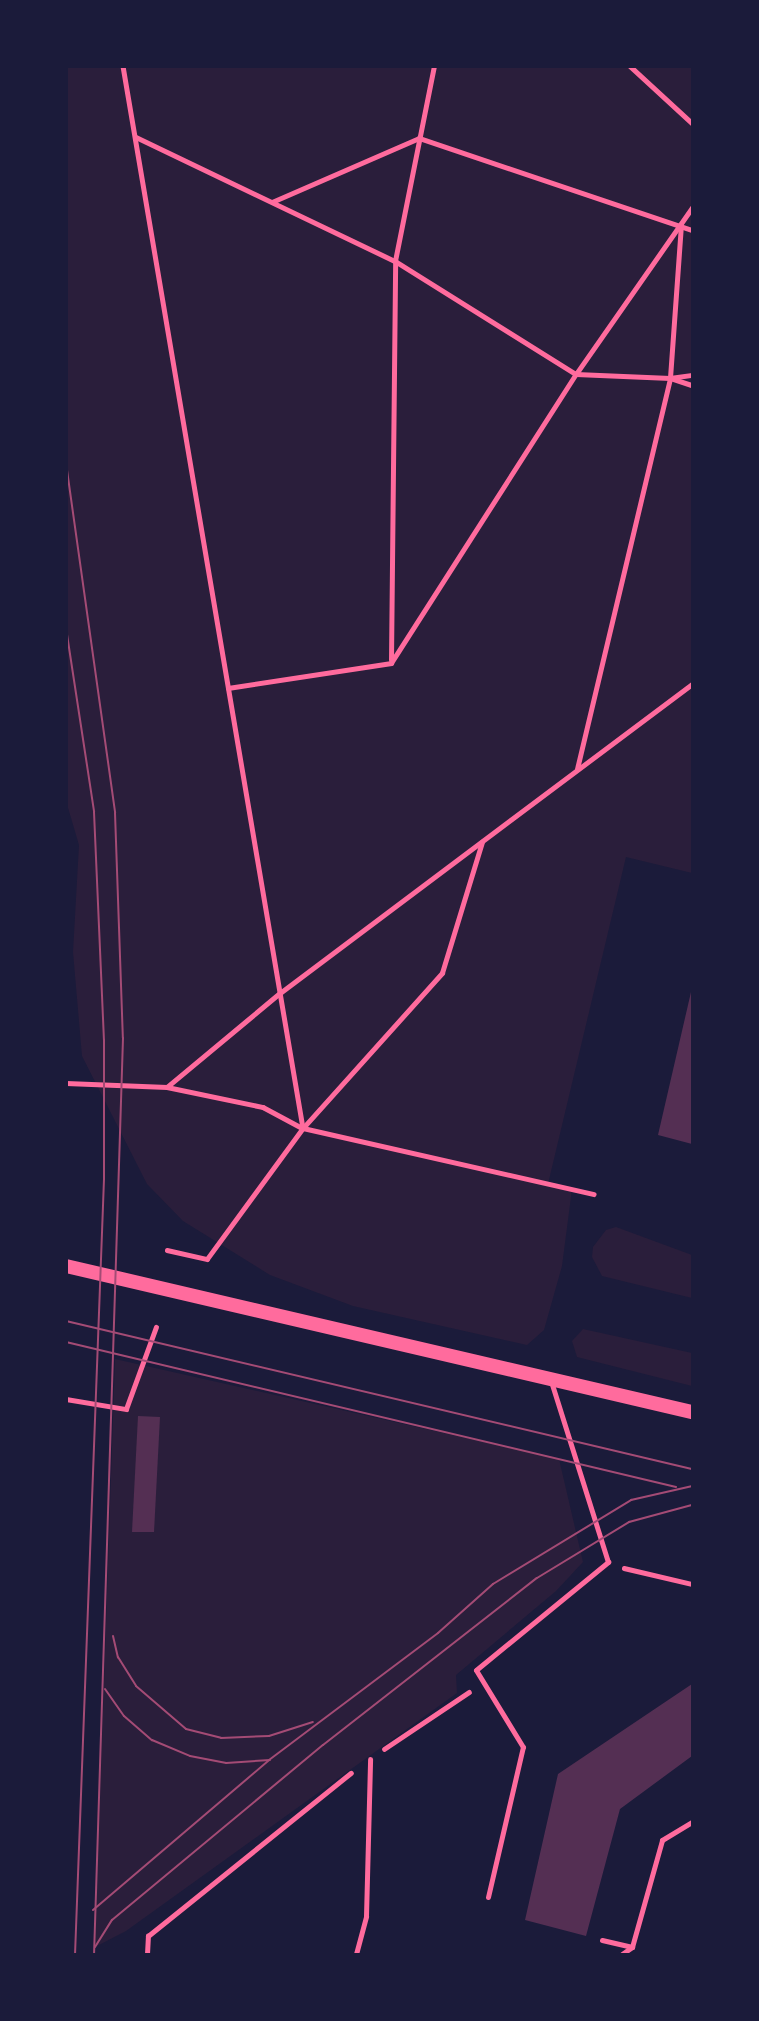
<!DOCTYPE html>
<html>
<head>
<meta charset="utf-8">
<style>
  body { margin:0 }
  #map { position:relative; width:759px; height:2021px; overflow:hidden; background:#1b1b3a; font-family:"Fira Sans",sans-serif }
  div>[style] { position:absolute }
  .green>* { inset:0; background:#2a1e3b }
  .building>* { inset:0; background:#542f53 }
  .path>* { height:4.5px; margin:-2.25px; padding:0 2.25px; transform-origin:2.25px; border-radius:2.25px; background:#ff6b9d }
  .service>* { height:5px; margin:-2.5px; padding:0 2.5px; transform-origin:2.5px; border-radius:2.5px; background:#ff6b9d }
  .secondary>* { height:14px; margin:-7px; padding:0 7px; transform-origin:7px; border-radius:7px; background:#ff6b9d }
  .tram>* { height:2px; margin:-1px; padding:0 1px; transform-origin:1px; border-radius:1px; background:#a44b75 }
  span { translate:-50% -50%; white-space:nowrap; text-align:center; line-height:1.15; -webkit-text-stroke:5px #1b1b3a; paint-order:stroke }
  .frame { position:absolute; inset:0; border:68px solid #1b1b3a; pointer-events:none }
</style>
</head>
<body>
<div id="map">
  <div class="green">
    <i style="clip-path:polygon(66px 67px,692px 67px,692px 873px,626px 857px,548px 1184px,572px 1189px,562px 1266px,544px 1330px,527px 1345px,353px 1306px,270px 1275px,183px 1221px,147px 1184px,82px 1056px,73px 952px,79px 845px,66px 801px)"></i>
    <i style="clip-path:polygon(616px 1227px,692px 1255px,692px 1298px,602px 1276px,592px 1257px,593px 1247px,606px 1230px)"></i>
    <i style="clip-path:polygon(583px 1329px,692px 1353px,692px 1386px,577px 1357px,572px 1341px)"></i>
    <i style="clip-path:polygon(115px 1359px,559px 1459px,583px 1562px,556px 1591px,456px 1675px,457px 1693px,126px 1931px,95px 1947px)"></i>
  </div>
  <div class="building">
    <i style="clip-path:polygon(691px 992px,692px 992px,692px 1144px,658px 1135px)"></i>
    <i style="clip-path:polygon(138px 1416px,160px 1417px,154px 1532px,132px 1532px)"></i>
    <i style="clip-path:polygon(692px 1684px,692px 1756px,620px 1809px,586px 1936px,525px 1920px,558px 1774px)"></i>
  </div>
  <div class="path">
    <i style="left:123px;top:66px;width:1077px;rotate:80.38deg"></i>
    <i style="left:303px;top:1128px;width:298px;rotate:12.8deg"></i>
    <i style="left:630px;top:66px;width:84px;rotate:42.6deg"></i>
    <i style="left:136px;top:137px;width:287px;rotate:25.6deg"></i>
    <i style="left:395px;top:261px;width:213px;rotate:32deg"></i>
    <i style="left:576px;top:374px;width:94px;rotate:2.4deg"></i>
    <i style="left:670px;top:378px;width:23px;rotate:18deg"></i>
    <i style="left:272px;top:202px;width:160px;rotate:-23.5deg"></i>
    <i style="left:419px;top:138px;width:288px;rotate:18.6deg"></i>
    <i style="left:670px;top:378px;width:153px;rotate:-85.9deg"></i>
    <i style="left:391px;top:660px;width:399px;rotate:-89.4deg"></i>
    <i style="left:395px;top:261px;width:199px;rotate:-78.7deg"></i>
    <i style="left:228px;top:688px;width:165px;rotate:-8.7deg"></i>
    <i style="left:391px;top:663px;width:343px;rotate:-57.4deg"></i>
    <i style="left:576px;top:374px;width:203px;rotate:-55.1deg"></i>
    <i style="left:577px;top:769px;width:402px;rotate:-76.6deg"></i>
    <i style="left:670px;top:378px;width:22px;rotate:-8deg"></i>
    <i style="left:66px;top:1083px;width:101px;rotate:2.3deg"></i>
    <i style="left:167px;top:1087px;width:98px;rotate:11.8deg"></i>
    <i style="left:263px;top:1107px;width:44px;rotate:28.3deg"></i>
    <i style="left:167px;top:1087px;width:147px;rotate:-39.8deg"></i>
    <i style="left:280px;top:993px;width:515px;rotate:-36.87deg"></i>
    <i style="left:167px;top:1250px;width:41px;rotate:12.7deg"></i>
    <i style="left:207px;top:1259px;width:162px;rotate:-53.8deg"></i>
    <i style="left:303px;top:1128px;width:208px;rotate:-48.1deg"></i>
    <i style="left:442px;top:973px;width:137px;rotate:-73deg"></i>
    <i style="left:66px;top:1399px;width:61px;rotate:9.5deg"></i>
    <i style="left:126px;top:1409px;width:87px;rotate:-69.9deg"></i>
    <i style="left:624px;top:1568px;width:70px;rotate:13.2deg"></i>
    <i style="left:384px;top:1749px;width:102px;rotate:-33.8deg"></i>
    <i style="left:147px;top:1954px;width:18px;rotate:-87deg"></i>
    <i style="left:148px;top:1936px;width:260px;rotate:-38.8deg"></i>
  </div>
  <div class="service">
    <i style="left:488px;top:1897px;width:154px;rotate:-76.9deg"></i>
    <i style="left:523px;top:1747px;width:90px;rotate:-121.4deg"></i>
    <i style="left:476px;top:1670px;width:171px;rotate:-39.3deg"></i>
    <i style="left:608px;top:1562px;width:190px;rotate:-107.5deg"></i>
    <i style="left:602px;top:1940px;width:31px;rotate:13deg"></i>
    <i style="left:632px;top:1947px;width:111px;rotate:-74.3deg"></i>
    <i style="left:662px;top:1840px;width:35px;rotate:-31deg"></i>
    <i style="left:356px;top:1954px;width:39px;rotate:-75deg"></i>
    <i style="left:366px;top:1916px;width:157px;rotate:-88.5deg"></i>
    <i style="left:622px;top:1954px;width:12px;rotate:-35deg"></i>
  </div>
  <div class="secondary">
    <i style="left:66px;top:1266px;width:643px;rotate:13.13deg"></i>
  </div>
  <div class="tram">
    <i style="left:66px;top:463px;width:353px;rotate:82deg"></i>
    <i style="left:115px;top:813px;width:225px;rotate:88deg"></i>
    <i style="left:123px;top:1038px;width:916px;rotate:91.81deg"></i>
    <i style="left:66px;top:628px;width:186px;rotate:81.3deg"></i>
    <i style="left:94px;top:812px;width:228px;rotate:87.5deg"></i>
    <i style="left:104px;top:1040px;width:139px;rotate:90deg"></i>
    <i style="left:104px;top:1179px;width:776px;rotate:92.14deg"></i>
    <i style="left:66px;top:1321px;width:643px;rotate:13.3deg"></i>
    <i style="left:66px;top:1342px;width:627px;rotate:13.37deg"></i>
    <i style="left:113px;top:1636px;width:22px;rotate:77deg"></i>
    <i style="left:118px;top:1657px;width:34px;rotate:58deg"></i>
    <i style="left:136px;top:1686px;width:66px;rotate:40.7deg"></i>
    <i style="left:186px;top:1729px;width:36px;rotate:14deg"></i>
    <i style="left:221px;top:1738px;width:48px;rotate:-2.4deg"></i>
    <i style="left:269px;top:1736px;width:46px;rotate:-17.7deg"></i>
    <i style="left:105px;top:1689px;width:33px;rotate:55deg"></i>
    <i style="left:124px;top:1716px;width:37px;rotate:41deg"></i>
    <i style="left:152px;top:1740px;width:41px;rotate:22.8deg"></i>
    <i style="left:190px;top:1756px;width:37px;rotate:11deg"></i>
    <i style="left:226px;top:1763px;width:44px;rotate:-3.9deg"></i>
    <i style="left:93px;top:1910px;width:231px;rotate:-40.4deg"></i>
    <i style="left:269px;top:1760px;width:211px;rotate:-36.9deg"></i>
    <i style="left:438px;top:1633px;width:74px;rotate:-41.7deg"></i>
    <i style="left:493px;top:1584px;width:162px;rotate:-31.3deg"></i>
    <i style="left:631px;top:1500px;width:63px;rotate:-12.9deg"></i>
    <i style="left:95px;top:1947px;width:32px;rotate:-58deg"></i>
    <i style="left:112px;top:1920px;width:274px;rotate:-39.7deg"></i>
    <i style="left:323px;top:1745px;width:271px;rotate:-38deg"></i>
    <i style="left:537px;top:1578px;width:108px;rotate:-31.3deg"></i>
    <i style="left:629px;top:1522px;width:65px;rotate:-15.1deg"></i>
  </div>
  <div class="frame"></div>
</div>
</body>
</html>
